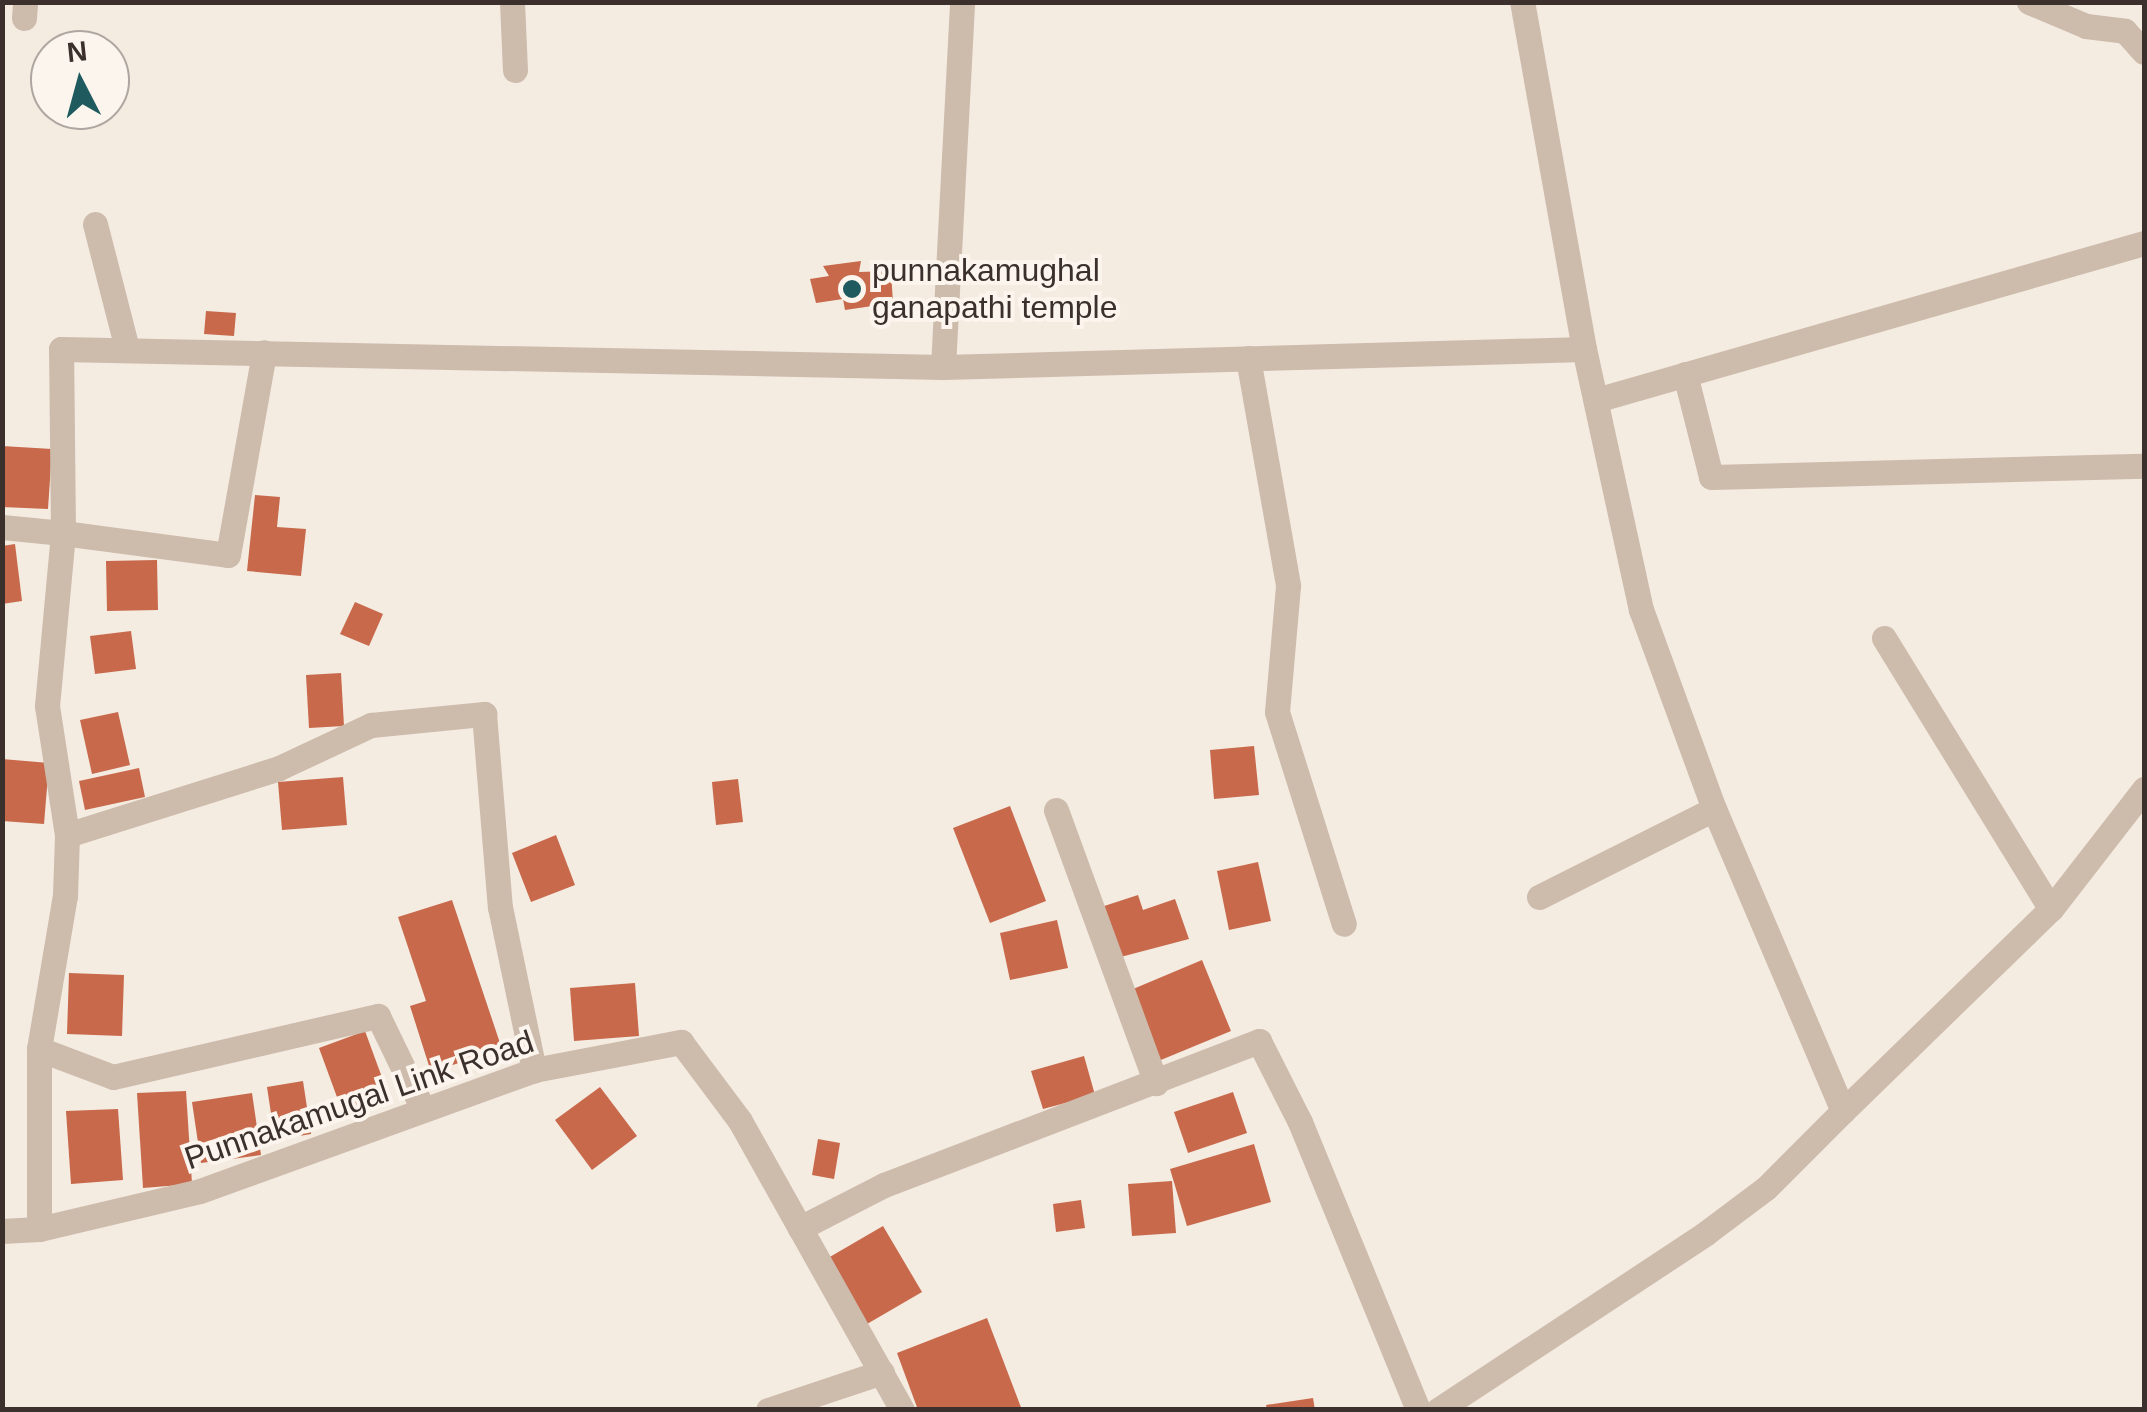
<!DOCTYPE html>
<html>
<head>
<meta charset="utf-8">
<style>
  body { margin:0 }
  #map { position:relative; width:2147px; height:1412px; overflow:hidden; background:#f4ebe1; font-family:Helvetica,sans-serif }
  div>[style] { position:absolute }
  .building>* { inset:0; background:#c8694b }
  .minor>* { height:25px; margin:-12.5px; padding:0 12.5px; transform-origin:12.5px; border-radius:12.5px; background:#cdbbac }
  .dots>* { width:28px; height:28px; translate:-50% -50%; box-sizing:border-box; border:5px solid #fbf5ee; border-radius:50% }
  span { translate:-50% -50%; white-space:nowrap; text-align:center; line-height:1.15; -webkit-text-stroke:8px #fbf5ee; paint-order:stroke }
  .poi-label { font-size:32px; color:#3b302b }
  .left { translate:0 -50%; text-align:left }
  .street-label { font-size:32px; color:#3b302b }
  .frame { position:absolute; inset:0; border:5px solid #3b302b; pointer-events:none }
  .north { position:absolute; left:30px; top:30px; width:100px; height:100px; box-sizing:border-box; background:#fbf5ee; border:2px solid #aea6a0; border-radius:50%; rotate:354deg; font-size:28px; font-weight:700; line-height:40px; text-align:center; color:#3b302b }
  .north::after { content:''; display:block; margin:auto; width:35px; height:45px; background:#1f5a5e; clip-path:polygon(50% 0,100% 100%,50% 72%,0 100%) }
</style>
</head>
<body>
<div id="map">
  <div class="building">
    <i style="clip-path:polygon(861px 261px,859px 272px,891px 271px,893px 303px,845px 310px,843px 299px,816px 303px,810px 279px,829px 276px,823px 266px)"></i>
    <i style="clip-path:polygon(206px 311px,236px 313px,234px 336px,204px 334px)"></i>
    <i style="clip-path:polygon(2px 446px,52px 449px,48px 509px,2px 507px)"></i>
    <i style="clip-path:polygon(255px 495px,280px 497px,277px 527px,306px 529px,301px 576px,247px 571px)"></i>
    <i style="clip-path:polygon(15px 544px,22px 601px,2px 604px,2px 546px)"></i>
    <i style="clip-path:polygon(157px 560px,158px 610px,107px 611px,106px 561px)"></i>
    <i style="clip-path:polygon(355px 602px,383px 614px,369px 646px,340px 634px)"></i>
    <i style="clip-path:polygon(131px 631px,136px 669px,95px 674px,90px 636px)"></i>
    <i style="clip-path:polygon(341px 673px,344px 726px,309px 728px,306px 675px)"></i>
    <i style="clip-path:polygon(118px 712px,130px 765px,92px 774px,80px 720px)"></i>
    <i style="clip-path:polygon(1254px 746px,1259px 795px,1214px 799px,1210px 750px)"></i>
    <i style="clip-path:polygon(2px 759px,49px 763px,44px 824px,2px 821px)"></i>
    <i style="clip-path:polygon(139px 768px,145px 797px,85px 810px,79px 781px)"></i>
    <i style="clip-path:polygon(343px 777px,347px 825px,282px 830px,278px 782px)"></i>
    <i style="clip-path:polygon(738px 779px,743px 822px,716px 825px,712px 782px)"></i>
    <i style="clip-path:polygon(1010px 806px,1046px 901px,990px 923px,953px 828px)"></i>
    <i style="clip-path:polygon(556px 835px,575px 885px,531px 902px,512px 853px)"></i>
    <i style="clip-path:polygon(1258px 862px,1271px 921px,1229px 930px,1217px 871px)"></i>
    <i style="clip-path:polygon(1138px 895px,1143px 910px,1175px 899px,1189px 939px,1113px 959px,1095px 909px)"></i>
    <i style="clip-path:polygon(452px 900px,502px 1049px,431px 1072px,410px 1006px,426px 1001px,398px 917px)"></i>
    <i style="clip-path:polygon(1057px 920px,1068px 968px,1010px 980px,1000px 933px)"></i>
    <i style="clip-path:polygon(1202px 960px,1231px 1031px,1156px 1062px,1126px 992px)"></i>
    <i style="clip-path:polygon(69px 973px,124px 975px,122px 1036px,67px 1034px)"></i>
    <i style="clip-path:polygon(635px 983px,639px 1036px,574px 1041px,570px 988px)"></i>
    <i style="clip-path:polygon(365px 1031px,391px 1102px,345px 1119px,319px 1048px)"></i>
    <i style="clip-path:polygon(1084px 1056px,1095px 1095px,1043px 1109px,1031px 1071px)"></i>
    <i style="clip-path:polygon(303px 1081px,311px 1134px,275px 1140px,267px 1087px)"></i>
    <i style="clip-path:polygon(600px 1087px,637px 1136px,592px 1170px,555px 1120px)"></i>
    <i style="clip-path:polygon(186px 1091px,192px 1184px,143px 1188px,137px 1093px)"></i>
    <i style="clip-path:polygon(1233px 1092px,1247px 1133px,1188px 1153px,1174px 1112px)"></i>
    <i style="clip-path:polygon(252px 1093px,261px 1155px,201px 1163px,192px 1102px)"></i>
    <i style="clip-path:polygon(118px 1109px,123px 1180px,71px 1184px,66px 1111px)"></i>
    <i style="clip-path:polygon(818px 1139px,840px 1143px,834px 1179px,812px 1175px)"></i>
    <i style="clip-path:polygon(1254px 1144px,1271px 1202px,1187px 1226px,1170px 1169px)"></i>
    <i style="clip-path:polygon(1172px 1181px,1176px 1233px,1132px 1236px,1128px 1184px)"></i>
    <i style="clip-path:polygon(1081px 1200px,1085px 1228px,1056px 1232px,1053px 1204px)"></i>
    <i style="clip-path:polygon(883px 1226px,922px 1292px,867px 1324px,828px 1258px)"></i>
    <i style="clip-path:polygon(987px 1318px,1022px 1410px,918px 1410px,897px 1353px)"></i>
    <i style="clip-path:polygon(1313px 1398px,1315px 1410px,1267px 1410px,1266px 1405px)"></i>
  </div>
  <div class="minor">
    <i style="left:512px;top:2px;width:68px;rotate:87.5deg"></i>
    <i style="left:2029px;top:2px;width:62px;rotate:22.8deg"></i>
    <i style="left:2086px;top:26px;width:39px;rotate:7deg"></i>
    <i style="left:2125px;top:31px;width:28px;rotate:48deg"></i>
    <i style="left:24px;top:18px;width:16px;rotate:-86deg"></i>
    <i style="left:95px;top:224px;width:129px;rotate:75.6deg"></i>
    <i style="left:1248px;top:358px;width:231px;rotate:80deg"></i>
    <i style="left:1288px;top:586px;width:126px;rotate:95deg"></i>
    <i style="left:1277px;top:712px;width:222px;rotate:72.5deg"></i>
    <i style="left:943px;top:367px;width:365px;rotate:-87deg"></i>
    <i style="left:1685px;top:374px;width:106px;rotate:75.8deg"></i>
    <i style="left:1711px;top:477px;width:433px;rotate:-1.5deg"></i>
    <i style="left:1596px;top:400px;width:570px;rotate:-15.99deg"></i>
    <i style="left:2px;top:527px;width:61px;rotate:5.6deg"></i>
    <i style="left:63px;top:533px;width:184px;rotate:-90.6deg"></i>
    <i style="left:61px;top:349px;width:882px;rotate:1.17deg"></i>
    <i style="left:943px;top:367px;width:641px;rotate:-1.61deg"></i>
    <i style="left:1884px;top:638px;width:318px;rotate:58.4deg"></i>
    <i style="left:1056px;top:810px;width:291px;rotate:69.9deg"></i>
    <i style="left:67px;top:835px;width:222px;rotate:-17.5deg"></i>
    <i style="left:279px;top:768px;width:102px;rotate:-25.1deg"></i>
    <i style="left:371px;top:725px;width:114px;rotate:-5.6deg"></i>
    <i style="left:484px;top:714px;width:194px;rotate:85.3deg"></i>
    <i style="left:500px;top:907px;width:167px;rotate:78.2deg"></i>
    <i style="left:1539px;top:897px;width:196px;rotate:-26.7deg"></i>
    <i style="left:39px;top:1049px;width:79px;rotate:20.7deg"></i>
    <i style="left:113px;top:1077px;width:272px;rotate:-13deg"></i>
    <i style="left:378px;top:1016px;width:103px;rotate:64.2deg"></i>
    <i style="left:1843px;top:1111px;width:290px;rotate:-44.2deg"></i>
    <i style="left:2051px;top:909px;width:152px;rotate:-52.2deg"></i>
    <i style="left:800px;top:1228px;width:209px;rotate:60.7deg"></i>
    <i style="left:39px;top:1229px;width:180px;rotate:-90deg"></i>
    <i style="left:39px;top:1049px;width:155px;rotate:-80.4deg"></i>
    <i style="left:65px;top:896px;width:61px;rotate:-88.1deg"></i>
    <i style="left:67px;top:835px;width:131px;rotate:-98.8deg"></i>
    <i style="left:47px;top:706px;width:174px;rotate:-84.7deg"></i>
    <i style="left:63px;top:533px;width:166px;rotate:7.6deg"></i>
    <i style="left:228px;top:555px;width:206px;rotate:-79.9deg"></i>
    <i style="left:2px;top:1231px;width:37px;rotate:-3deg"></i>
    <i style="left:39px;top:1229px;width:165px;rotate:-13.3deg"></i>
    <i style="left:200px;top:1191px;width:355px;rotate:-19.9deg"></i>
    <i style="left:534px;top:1070px;width:150px;rotate:-10.8deg"></i>
    <i style="left:681px;top:1042px;width:99px;rotate:53.2deg"></i>
    <i style="left:740px;top:1121px;width:123px;rotate:60.7deg"></i>
    <i style="left:800px;top:1228px;width:94px;rotate:-27.1deg"></i>
    <i style="left:884px;top:1185px;width:402px;rotate:-21deg"></i>
    <i style="left:1259px;top:1041px;width:91px;rotate:63.2deg"></i>
    <i style="left:1300px;top:1122px;width:311px;rotate:67.7deg"></i>
    <i style="left:768px;top:1410px;width:120px;rotate:-18.4deg"></i>
    <i style="left:1438px;top:1410px;width:321px;rotate:-33.4deg"></i>
    <i style="left:1706px;top:1233px;width:75px;rotate:-36.9deg"></i>
    <i style="left:1766px;top:1188px;width:109px;rotate:-45deg"></i>
    <i style="left:1843px;top:1111px;width:328px;rotate:-113.1deg"></i>
    <i style="left:1714px;top:809px;width:212px;rotate:-110.1deg"></i>
    <i style="left:1641px;top:610px;width:267px;rotate:-102.3deg"></i>
    <i style="left:1584px;top:349px;width:352px;rotate:-100.1deg"></i>
  </div>
  <div class="dots">
    <i style="left:852px;top:289px;background:#1f5a5e"></i>
  </div>
  <div class="poi-label">
    <span class="left" style="left:872px;top:289px">punnakamughal<br>ganapathi temple</span>
  </div>
  <div class="street-label">
    <span style="left:359px;top:1100px;rotate:-19deg">Punnakamugal Link Road</span>
  </div>
  <div class="frame"></div>
  <div class="north">N</div>
</div>
</body>
</html>
